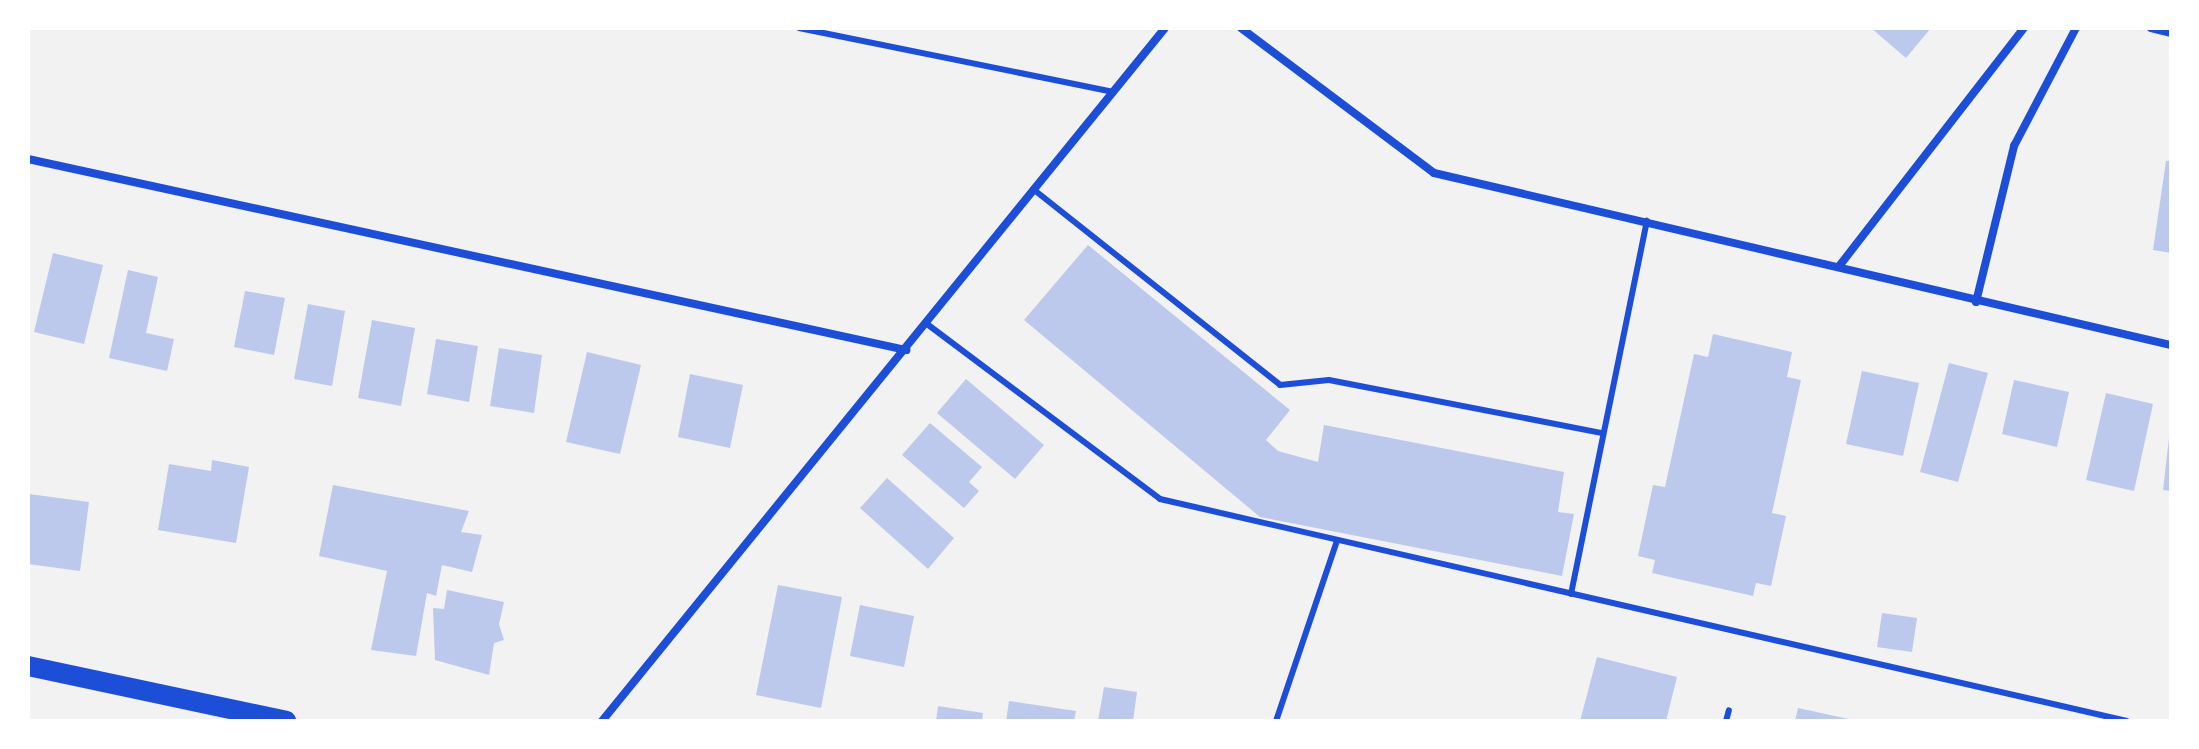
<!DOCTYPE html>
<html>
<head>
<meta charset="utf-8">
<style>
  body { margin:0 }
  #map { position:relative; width:2199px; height:749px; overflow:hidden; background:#f2f2f2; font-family:Helvetica,sans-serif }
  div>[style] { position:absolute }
  .building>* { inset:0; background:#bdc9ec }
  .service>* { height:6px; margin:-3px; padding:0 3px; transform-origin:3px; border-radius:3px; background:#1d4ed8 }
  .minor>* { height:8px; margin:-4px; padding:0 4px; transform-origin:4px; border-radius:4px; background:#1d4ed8 }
  .primary>* { height:20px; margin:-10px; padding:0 10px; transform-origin:10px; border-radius:10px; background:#1d4ed8 }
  span { translate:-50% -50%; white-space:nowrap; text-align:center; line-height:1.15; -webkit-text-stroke:6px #fff; paint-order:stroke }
  .frame { position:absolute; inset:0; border:30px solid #fff; pointer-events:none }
</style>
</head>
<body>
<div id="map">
  <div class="building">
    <i style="clip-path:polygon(1871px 28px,1931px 28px,1906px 58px)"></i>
    <i style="clip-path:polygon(2166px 161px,2171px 161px,2171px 253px,2153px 250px)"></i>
    <i style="clip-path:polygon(1088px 245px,1290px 410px,1266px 440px,1278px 451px,1318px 462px,1324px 425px,1564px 472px,1558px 512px,1574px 514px,1562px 576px,1260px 517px,1024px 320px)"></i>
    <i style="clip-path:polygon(53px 253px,103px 265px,84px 344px,34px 332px)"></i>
    <i style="clip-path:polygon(128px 270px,158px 277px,146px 333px,174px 339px,167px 371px,109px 358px)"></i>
    <i style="clip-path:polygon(245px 291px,285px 298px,274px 355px,234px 347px)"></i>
    <i style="clip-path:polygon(308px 304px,345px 311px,332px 386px,294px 379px)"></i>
    <i style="clip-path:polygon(372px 320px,415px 328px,401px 406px,358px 398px)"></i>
    <i style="clip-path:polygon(1713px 334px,1792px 352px,1787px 377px,1801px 380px,1772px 513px,1786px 516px,1771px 586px,1756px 583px,1753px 596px,1652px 573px,1655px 560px,1638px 556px,1653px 485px,1665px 487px,1694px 354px,1708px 357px)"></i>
    <i style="clip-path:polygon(436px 339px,478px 346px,469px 402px,427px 394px)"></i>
    <i style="clip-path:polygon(499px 348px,542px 355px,534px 413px,490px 406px)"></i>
    <i style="clip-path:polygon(587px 352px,641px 365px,620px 454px,566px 442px)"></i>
    <i style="clip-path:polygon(1949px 363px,1988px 373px,1958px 482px,1920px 472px)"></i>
    <i style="clip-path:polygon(1862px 371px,1919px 383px,1903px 456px,1846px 444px)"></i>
    <i style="clip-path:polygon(690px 374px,743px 385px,730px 448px,678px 437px)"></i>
    <i style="clip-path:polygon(966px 379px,1044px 445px,1015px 479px,937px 413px)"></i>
    <i style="clip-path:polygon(2014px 380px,2069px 392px,2057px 447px,2002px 434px)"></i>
    <i style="clip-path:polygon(2106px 393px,2153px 404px,2134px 491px,2086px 480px)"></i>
    <i style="clip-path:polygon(930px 423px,982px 467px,969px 482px,979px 491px,964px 508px,902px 455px)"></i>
    <i style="clip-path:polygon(2169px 438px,2171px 438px,2171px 491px,2163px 490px)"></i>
    <i style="clip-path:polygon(212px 460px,249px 467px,236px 543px,158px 530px,169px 464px,211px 471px)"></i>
    <i style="clip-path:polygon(887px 478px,954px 538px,928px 569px,860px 508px)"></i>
    <i style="clip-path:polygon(333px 485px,469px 511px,461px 532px,482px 535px,472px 572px,442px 565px,436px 596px,427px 593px,416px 656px,371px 650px,387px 571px,319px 556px)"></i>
    <i style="clip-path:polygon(29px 494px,89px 502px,80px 571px,28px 564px)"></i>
    <i style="clip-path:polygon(778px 585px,842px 597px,821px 708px,756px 695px)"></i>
    <i style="clip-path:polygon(447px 590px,504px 602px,499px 624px,504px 640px,494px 643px,489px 675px,435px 660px,433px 608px,444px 609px)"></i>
    <i style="clip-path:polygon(860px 605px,914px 616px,904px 667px,850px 656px)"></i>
    <i style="clip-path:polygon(1882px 613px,1917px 618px,1912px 652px,1877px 647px)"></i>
    <i style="clip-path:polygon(1597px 657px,1677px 677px,1666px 721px,1580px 721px)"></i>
    <i style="clip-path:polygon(1104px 687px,1137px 692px,1133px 721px,1098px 721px)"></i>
    <i style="clip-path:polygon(1009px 701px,1076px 711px,1074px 721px,1006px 721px)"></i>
    <i style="clip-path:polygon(938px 706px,983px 713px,982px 721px,936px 721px)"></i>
    <i style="clip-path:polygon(1798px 708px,1853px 720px,1853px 721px,1795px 721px)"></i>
  </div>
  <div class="service">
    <i style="left:799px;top:28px;width:321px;rotate:11.5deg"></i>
    <i style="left:1033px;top:189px;width:315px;rotate:38.4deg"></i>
    <i style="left:1280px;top:385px;width:49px;rotate:-5.8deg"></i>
    <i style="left:1329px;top:380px;width:277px;rotate:11deg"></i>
    <i style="left:927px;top:324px;width:291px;rotate:36.9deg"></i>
    <i style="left:1160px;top:499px;width:992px;rotate:12.93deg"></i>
    <i style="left:1571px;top:594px;width:381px;rotate:-78.5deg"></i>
    <i style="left:1276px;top:721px;width:190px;rotate:-71.3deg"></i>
    <i style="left:1726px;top:721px;width:11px;rotate:-75deg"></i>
  </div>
  <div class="minor">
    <i style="left:1241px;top:28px;width:241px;rotate:36.9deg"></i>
    <i style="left:1434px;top:173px;width:757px;rotate:13.14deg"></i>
    <i style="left:2151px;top:28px;width:21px;rotate:14deg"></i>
    <i style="left:28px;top:159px;width:899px;rotate:12.27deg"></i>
    <i style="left:1840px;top:265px;width:300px;rotate:-52.2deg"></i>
    <i style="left:1976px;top:302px;width:161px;rotate:-76.3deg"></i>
    <i style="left:2014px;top:146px;width:133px;rotate:-62.3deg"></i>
    <i style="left:602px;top:721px;width:893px;rotate:-50.91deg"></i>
  </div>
  <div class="primary">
    <i style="left:28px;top:666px;width:264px;rotate:12deg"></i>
  </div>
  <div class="frame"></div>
</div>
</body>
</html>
